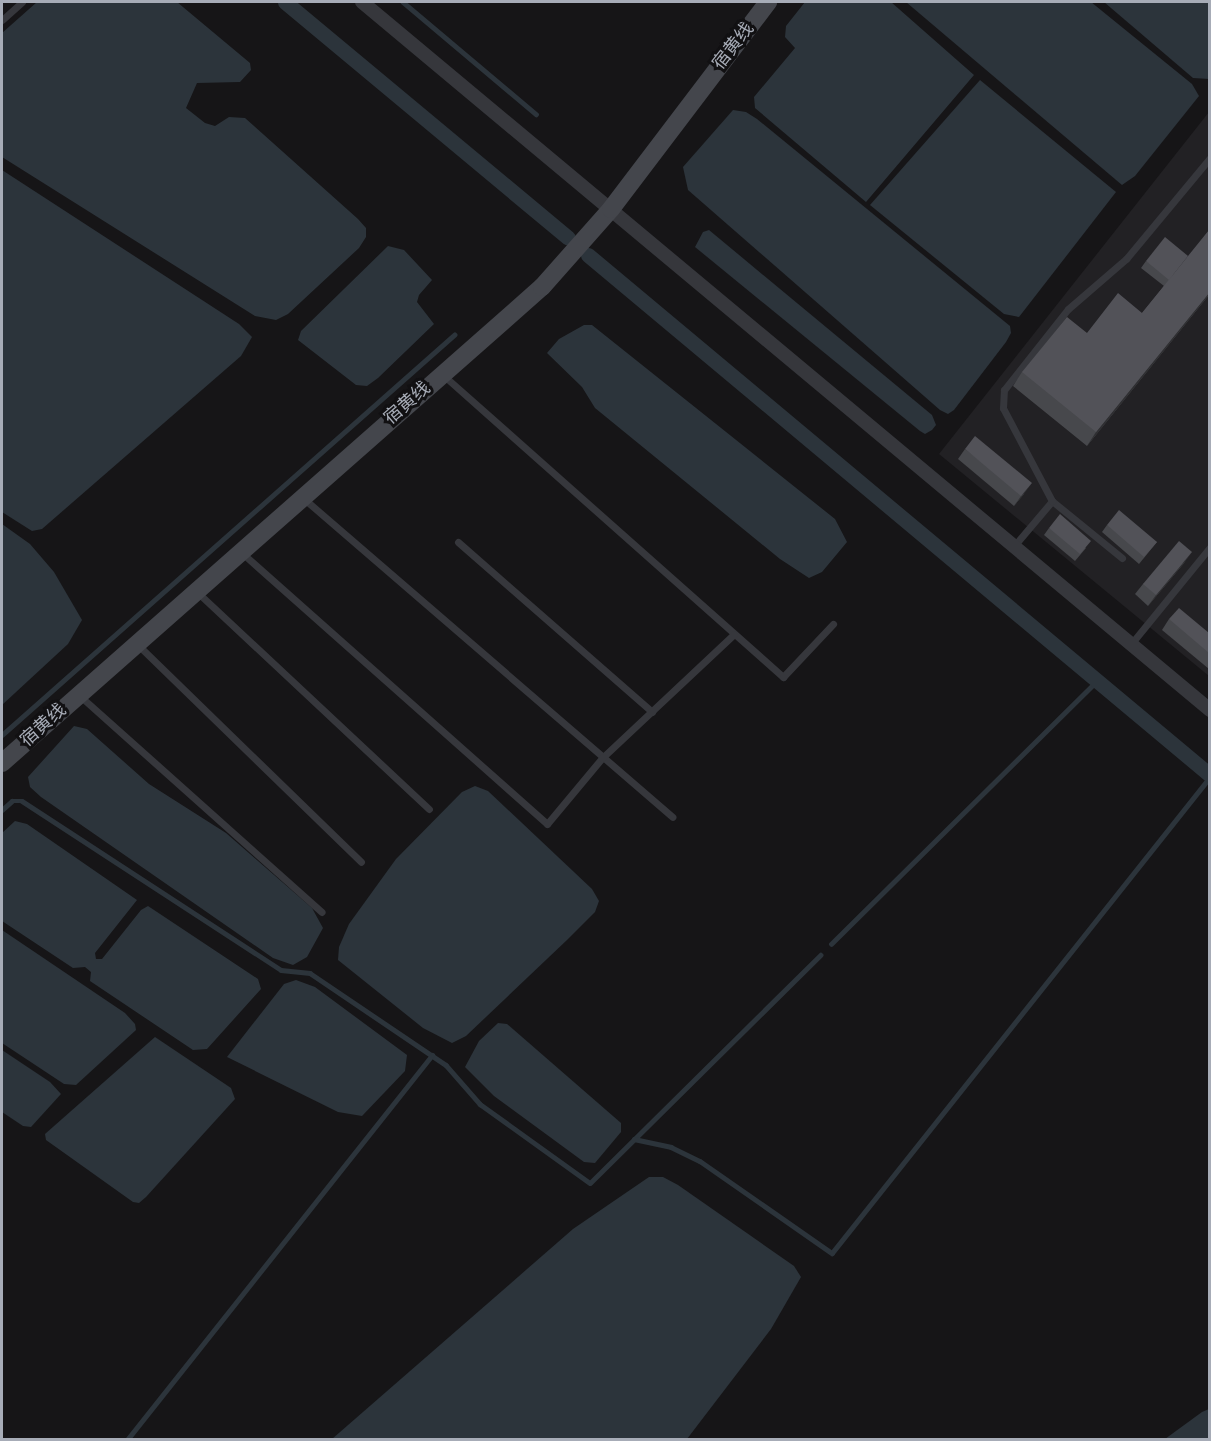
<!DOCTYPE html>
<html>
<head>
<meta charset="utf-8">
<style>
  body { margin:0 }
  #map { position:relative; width:1211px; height:1441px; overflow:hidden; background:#161517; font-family:"Varela Round","Noto Sans SC",sans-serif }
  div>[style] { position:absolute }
  .built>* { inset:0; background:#222124 }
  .water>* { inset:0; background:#2c343b }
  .stream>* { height:4.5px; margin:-2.25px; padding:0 2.25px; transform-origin:2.25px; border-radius:2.25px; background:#2c343b }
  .canal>* { height:15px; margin:-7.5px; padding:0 7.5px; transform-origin:7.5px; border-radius:7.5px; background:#2c343b }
  .lane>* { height:7px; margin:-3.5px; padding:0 3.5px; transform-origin:3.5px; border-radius:3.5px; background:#36373c }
  .street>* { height:14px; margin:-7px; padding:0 7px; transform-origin:7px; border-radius:7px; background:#36373c }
  .secondary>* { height:18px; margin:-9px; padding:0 9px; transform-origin:9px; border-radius:9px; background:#44464c }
  .wall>* { inset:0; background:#47484c }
  .shaded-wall>* { inset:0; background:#2f2f32 }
  .building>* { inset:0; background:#525258 }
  span { translate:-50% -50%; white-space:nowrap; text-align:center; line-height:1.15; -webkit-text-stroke:6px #111012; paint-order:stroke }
  .street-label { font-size:18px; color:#a7acb7 }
  .frame { position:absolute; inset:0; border:3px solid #a7acb7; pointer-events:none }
</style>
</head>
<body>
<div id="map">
  <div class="built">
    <i style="clip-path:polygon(1209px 112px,1209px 676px,939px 454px)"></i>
  </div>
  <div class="water">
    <i style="clip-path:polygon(37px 2px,177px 2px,250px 63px,251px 70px,240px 82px,197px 83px,186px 108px,205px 123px,215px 126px,229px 117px,245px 118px,358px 219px,366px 228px,366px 237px,359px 248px,288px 314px,276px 320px,255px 316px,2px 157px,2px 33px)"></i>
    <i style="clip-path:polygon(805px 2px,891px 2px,974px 75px,866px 202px,755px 108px,754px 97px,795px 48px,785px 37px,786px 26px)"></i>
    <i style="clip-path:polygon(906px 2px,1091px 2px,1192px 84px,1199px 96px,1135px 176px,1122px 185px)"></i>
    <i style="clip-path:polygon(1104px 2px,1209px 2px,1209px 79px,1193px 78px)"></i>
    <i style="clip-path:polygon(980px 80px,1116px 192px,1019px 317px,1004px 314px,870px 205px)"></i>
    <i style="clip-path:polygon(733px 110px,746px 112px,757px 119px,1010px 326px,1011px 333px,1006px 342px,954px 410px,948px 414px,940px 410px,688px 190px,683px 167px)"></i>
    <i style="clip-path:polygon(2px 170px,239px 324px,252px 337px,241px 356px,42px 529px,32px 531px,2px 512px)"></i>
    <i style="clip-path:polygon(709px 230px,932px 415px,936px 425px,932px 430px,925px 434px,920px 431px,695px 247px,703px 232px)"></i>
    <i style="clip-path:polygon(388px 246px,404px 250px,432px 280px,419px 295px,417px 302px,434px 324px,378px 378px,367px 386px,356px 385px,298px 340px,301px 331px)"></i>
    <i style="clip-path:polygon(584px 325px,592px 325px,835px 519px,847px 542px,822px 572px,809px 578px,780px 559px,595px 408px,582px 387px,547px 353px,559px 339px)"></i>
    <i style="clip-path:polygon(2px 524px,30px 544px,54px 572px,82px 620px,68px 644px,2px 705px)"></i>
    <i style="clip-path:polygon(74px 726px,87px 729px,149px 784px,226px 833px,312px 908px,323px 928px,307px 957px,293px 965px,273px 958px,41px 797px,30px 787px,28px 777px)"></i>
    <i style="clip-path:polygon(475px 786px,488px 791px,592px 889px,599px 901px,595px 912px,567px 940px,466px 1036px,452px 1043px,423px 1028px,338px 960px,339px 947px,349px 924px,396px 859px,462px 792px)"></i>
    <i style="clip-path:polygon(15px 821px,27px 824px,137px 900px,95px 953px,96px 959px,102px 959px,141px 910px,148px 906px,258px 979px,261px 989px,207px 1049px,193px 1050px,90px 981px,91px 972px,85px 967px,73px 968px,2px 921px,2px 833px)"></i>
    <i style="clip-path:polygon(2px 930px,125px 1013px,135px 1024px,136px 1030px,76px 1085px,64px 1084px,2px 1043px)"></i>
    <i style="clip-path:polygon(296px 980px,315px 987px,407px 1055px,405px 1071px,362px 1116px,338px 1112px,227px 1057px,284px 984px)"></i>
    <i style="clip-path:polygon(498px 1023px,507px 1024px,621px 1123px,621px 1132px,595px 1163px,584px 1162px,494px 1096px,465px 1067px,479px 1041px)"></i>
    <i style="clip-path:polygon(155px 1037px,231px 1088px,235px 1099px,146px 1197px,139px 1203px,133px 1202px,46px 1140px,45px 1134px)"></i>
    <i style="clip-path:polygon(2px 1050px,50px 1082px,61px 1094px,31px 1127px,23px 1126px,2px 1112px)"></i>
    <i style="clip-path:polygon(649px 1177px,663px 1177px,678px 1185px,794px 1266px,801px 1277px,771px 1329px,687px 1439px,332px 1439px,573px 1229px)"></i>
    <i style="clip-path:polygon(1209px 1409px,1209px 1439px,1165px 1439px,1202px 1412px)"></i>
  </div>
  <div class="stream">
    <i style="left:403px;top:2px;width:174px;rotate:40.1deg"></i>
    <i style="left:2px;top:735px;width:604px;rotate:-41.51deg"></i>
    <i style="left:2px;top:810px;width:13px;rotate:-42deg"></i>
    <i style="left:12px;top:801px;width:10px"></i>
    <i style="left:22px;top:801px;width:309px;rotate:33.1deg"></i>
    <i style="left:281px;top:970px;width:29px;rotate:6deg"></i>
    <i style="left:310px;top:973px;width:164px;rotate:34.1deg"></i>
    <i style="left:446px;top:1065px;width:52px;rotate:48.9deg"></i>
    <i style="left:480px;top:1104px;width:135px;rotate:35.7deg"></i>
    <i style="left:590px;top:1183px;width:324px;rotate:-44.7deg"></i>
    <i style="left:831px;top:944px;width:374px;rotate:-44.7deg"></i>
    <i style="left:634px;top:1139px;width:38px;rotate:12deg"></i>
    <i style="left:671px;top:1147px;width:32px;rotate:26deg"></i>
    <i style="left:700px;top:1161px;width:161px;rotate:34.9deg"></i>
    <i style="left:832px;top:1253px;width:608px;rotate:-51.55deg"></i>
    <i style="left:127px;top:1440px;width:491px;rotate:-51.6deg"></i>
  </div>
  <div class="canal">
    <i style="left:285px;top:2px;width:368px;rotate:39.8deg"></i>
    <i style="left:588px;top:255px;width:811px;rotate:39.9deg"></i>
  </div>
  <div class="lane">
    <i style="left:2px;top:20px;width:27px;rotate:-42deg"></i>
    <i style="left:443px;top:375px;width:455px;rotate:41.6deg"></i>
    <i style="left:783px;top:677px;width:73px;rotate:-46.7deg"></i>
    <i style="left:303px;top:498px;width:488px;rotate:40.8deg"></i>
    <i style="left:458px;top:542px;width:258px;rotate:41.2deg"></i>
    <i style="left:1014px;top:546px;width:59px;rotate:-49.8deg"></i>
    <i style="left:242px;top:553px;width:408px;rotate:41.6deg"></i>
    <i style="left:547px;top:824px;width:86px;rotate:-50.2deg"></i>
    <i style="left:602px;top:758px;width:181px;rotate:-43.2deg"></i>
    <i style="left:1122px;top:558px;width:90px;rotate:-140.8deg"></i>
    <i style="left:1052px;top:501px;width:105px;rotate:-117.8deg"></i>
    <i style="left:1003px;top:408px;width:18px;rotate:-87deg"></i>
    <i style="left:1004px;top:390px;width:103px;rotate:-51.7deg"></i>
    <i style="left:1068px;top:309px;width:77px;rotate:-40.8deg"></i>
    <i style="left:1126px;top:259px;width:131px;rotate:-50.3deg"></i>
    <i style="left:196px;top:591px;width:319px;rotate:43.1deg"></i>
    <i style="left:1131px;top:644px;width:125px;rotate:-50.8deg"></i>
    <i style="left:138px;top:645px;width:311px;rotate:44.2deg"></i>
    <i style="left:80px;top:696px;width:324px;rotate:41.8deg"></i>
  </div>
  <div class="street">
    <i style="left:362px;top:2px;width:1105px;rotate:39.86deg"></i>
  </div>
  <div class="secondary">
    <i style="left:2px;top:763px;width:720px;rotate:-41.4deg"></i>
    <i style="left:542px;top:287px;width:104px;rotate:-48.5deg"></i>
    <i style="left:611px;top:209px;width:260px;rotate:-52.8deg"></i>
  </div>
  <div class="wall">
    <i style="clip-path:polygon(1146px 261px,1209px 295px,1087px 446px,1013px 386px,1022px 372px,1087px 333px,1142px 313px,1164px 286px,1141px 268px)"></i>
    <i style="clip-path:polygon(965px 449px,1024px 494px,1014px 506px,958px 459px)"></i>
    <i style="clip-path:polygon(1107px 525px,1157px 542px,1139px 564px,1102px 532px)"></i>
    <i style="clip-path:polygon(1049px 528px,1086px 548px,1075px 561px,1044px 535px)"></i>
    <i style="clip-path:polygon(1185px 562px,1148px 606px,1135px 594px,1143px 584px)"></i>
    <i style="clip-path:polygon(1169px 619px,1209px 633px,1209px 669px,1162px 630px)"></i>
  </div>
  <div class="shaded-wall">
    <i style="clip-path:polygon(1209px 293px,1209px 295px,1087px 446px,1096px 432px)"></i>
    <i style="clip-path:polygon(1032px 483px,1024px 494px,1014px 506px,1021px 496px)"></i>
    <i style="clip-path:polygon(1192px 552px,1185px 562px,1148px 606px,1156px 595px)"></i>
  </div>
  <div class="building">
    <i style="clip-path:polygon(1209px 230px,1209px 293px,1096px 432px,1022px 372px,1067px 317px,1087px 333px,1118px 293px,1142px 313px)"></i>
    <i style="clip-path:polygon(1165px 237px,1188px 256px,1169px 280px,1146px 261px)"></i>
    <i style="clip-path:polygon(975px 436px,1032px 483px,1021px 496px,965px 449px)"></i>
    <i style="clip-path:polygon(1119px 510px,1157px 542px,1144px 557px,1107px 525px)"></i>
    <i style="clip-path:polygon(1060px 514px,1091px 541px,1080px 554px,1049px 528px)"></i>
    <i style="clip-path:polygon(1179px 541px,1192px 552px,1156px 595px,1143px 584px)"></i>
    <i style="clip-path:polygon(1179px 608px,1209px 633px,1209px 653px,1169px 619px)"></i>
  </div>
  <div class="street-label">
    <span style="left:733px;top:46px;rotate:-52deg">宿黄线</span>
    <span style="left:407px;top:403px;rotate:-41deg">宿黄线</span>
    <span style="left:43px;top:725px;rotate:-42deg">宿黄线</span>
  </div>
  <div class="frame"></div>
</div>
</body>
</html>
